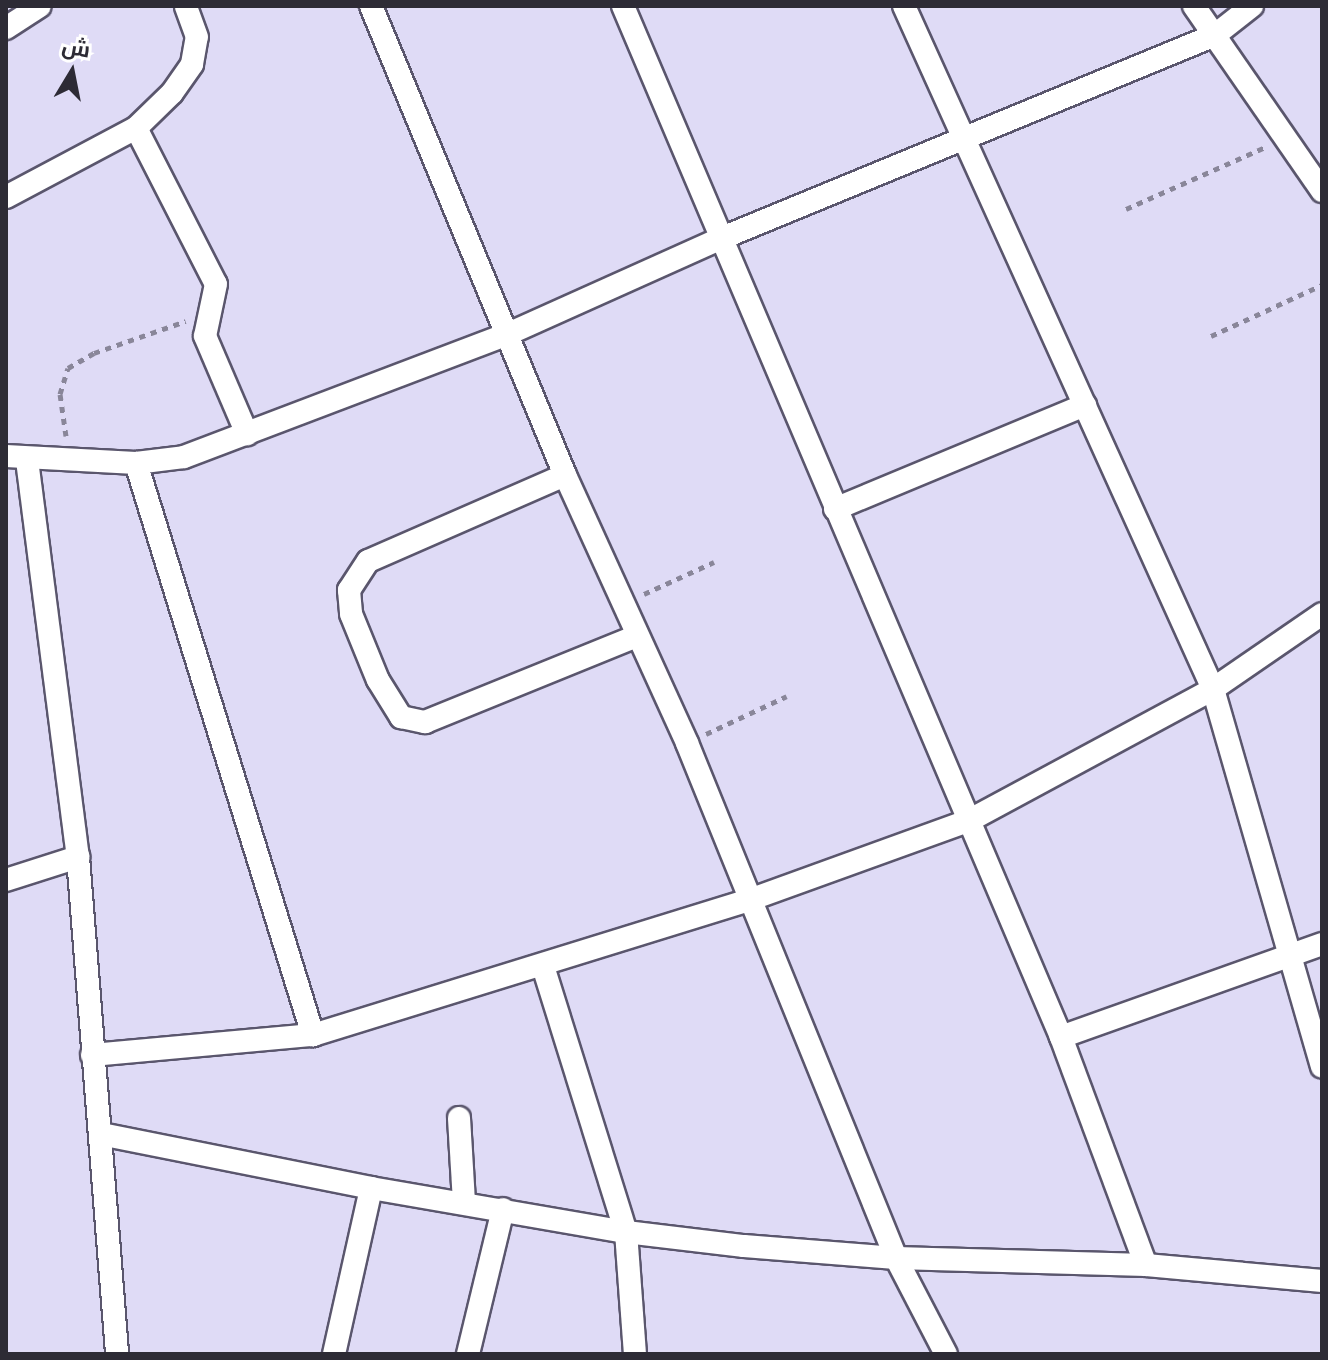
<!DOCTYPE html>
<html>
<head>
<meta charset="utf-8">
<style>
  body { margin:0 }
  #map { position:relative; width:1328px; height:1360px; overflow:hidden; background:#dfdbf6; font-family:"Varela Round",Cairo,sans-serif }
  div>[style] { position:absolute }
  .path>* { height:5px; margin-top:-2.5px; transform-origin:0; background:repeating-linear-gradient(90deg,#898699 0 6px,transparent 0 12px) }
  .roads { filter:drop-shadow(2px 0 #5a566d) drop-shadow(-2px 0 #5a566d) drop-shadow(0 2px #5a566d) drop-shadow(0 -2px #5a566d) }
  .minor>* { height:22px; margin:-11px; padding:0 11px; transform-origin:11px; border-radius:11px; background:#fff }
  span { translate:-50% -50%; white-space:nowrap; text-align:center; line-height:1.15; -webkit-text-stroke:6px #fff; paint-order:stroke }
  .frame { position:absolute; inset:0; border:8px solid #2d2b35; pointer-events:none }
  .north { position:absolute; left:32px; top:32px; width:80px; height:80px; -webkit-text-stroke:6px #fff; paint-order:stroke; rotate:10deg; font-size:22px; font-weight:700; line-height:32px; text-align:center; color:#2d2b35 }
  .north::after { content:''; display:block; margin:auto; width:28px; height:36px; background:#2d2b35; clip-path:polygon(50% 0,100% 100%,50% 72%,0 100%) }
</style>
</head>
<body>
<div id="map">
  <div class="path">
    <i style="left:1126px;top:209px;width:152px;rotate:-24deg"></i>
    <i style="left:1211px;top:336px;width:122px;rotate:-24.7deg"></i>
    <i style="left:66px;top:436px;width:42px;rotate:-98.1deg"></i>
    <i style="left:60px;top:394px;width:27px;rotate:-73deg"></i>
    <i style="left:68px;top:368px;width:30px;rotate:-30deg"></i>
    <i style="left:94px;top:353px;width:97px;rotate:-19.2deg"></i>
    <i style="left:644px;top:594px;width:77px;rotate:-24.6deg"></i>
    <i style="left:706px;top:734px;width:89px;rotate:-25.1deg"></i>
  </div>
  <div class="roads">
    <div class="minor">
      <i style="left:371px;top:6px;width:508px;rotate:67.53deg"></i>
      <i style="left:565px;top:475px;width:294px;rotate:65.5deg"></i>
      <i style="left:687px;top:743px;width:556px;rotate:67.91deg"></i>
      <i style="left:896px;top:1258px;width:108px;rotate:62.5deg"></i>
      <i style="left:623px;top:6px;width:1120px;rotate:66.98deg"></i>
      <i style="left:1061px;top:1037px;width:243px;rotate:69.6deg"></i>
      <i style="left:904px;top:6px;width:750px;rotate:65.66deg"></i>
      <i style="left:1213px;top:689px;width:393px;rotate:73.9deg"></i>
      <i style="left:1194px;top:6px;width:225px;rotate:55.3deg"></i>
      <i style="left:6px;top:28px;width:40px;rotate:-32.9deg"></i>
      <i style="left:136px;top:128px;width:175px;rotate:62.9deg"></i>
      <i style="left:216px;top:284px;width:53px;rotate:101.9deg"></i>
      <i style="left:205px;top:336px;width:107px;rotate:66.8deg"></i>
      <i style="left:6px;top:197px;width:147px;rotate:-28deg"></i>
      <i style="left:136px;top:128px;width:50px;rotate:-44.2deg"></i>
      <i style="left:172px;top:93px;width:35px;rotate:-55deg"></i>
      <i style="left:192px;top:64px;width:27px;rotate:-80deg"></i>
      <i style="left:197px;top:37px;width:33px;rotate:-110deg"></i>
      <i style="left:6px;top:456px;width:130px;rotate:3.1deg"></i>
      <i style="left:136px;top:463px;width:48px;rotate:-7.1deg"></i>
      <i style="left:184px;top:457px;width:347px;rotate:-20.8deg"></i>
      <i style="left:508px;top:334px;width:235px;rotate:-24.2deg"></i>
      <i style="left:722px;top:238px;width:533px;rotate:-22.38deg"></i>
      <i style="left:1215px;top:35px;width:47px;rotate:-38.1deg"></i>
      <i style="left:27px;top:460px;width:400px;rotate:82.7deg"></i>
      <i style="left:78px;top:857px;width:499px;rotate:85.5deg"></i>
      <i style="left:136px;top:463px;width:599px;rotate:72.81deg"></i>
      <i style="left:565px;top:475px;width:215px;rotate:156.4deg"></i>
      <i style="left:368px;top:561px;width:35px;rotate:123deg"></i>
      <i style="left:349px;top:590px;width:24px;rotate:85deg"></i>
      <i style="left:351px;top:614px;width:71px;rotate:67.8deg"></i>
      <i style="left:378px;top:680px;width:44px;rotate:58.1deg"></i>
      <i style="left:401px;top:717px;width:25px;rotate:12deg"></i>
      <i style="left:425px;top:722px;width:229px;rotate:-22.1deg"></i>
      <i style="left:835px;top:509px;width:271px;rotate:-22.6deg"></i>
      <i style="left:6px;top:880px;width:76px;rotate:-17.7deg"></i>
      <i style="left:543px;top:966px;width:279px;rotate:72.7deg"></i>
      <i style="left:626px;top:1232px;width:122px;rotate:85.8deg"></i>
      <i style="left:1061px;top:1037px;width:277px;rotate:-19.6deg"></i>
      <i style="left:92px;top:1055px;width:222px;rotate:-5.2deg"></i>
      <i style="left:313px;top:1035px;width:460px;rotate:-17.2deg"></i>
      <i style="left:752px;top:899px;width:232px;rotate:-19.9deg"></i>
      <i style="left:970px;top:820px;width:276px;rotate:-28.3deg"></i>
      <i style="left:1213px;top:689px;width:132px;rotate:-34.5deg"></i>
      <i style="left:459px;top:1118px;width:83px;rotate:86.6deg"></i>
      <i style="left:101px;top:1134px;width:275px;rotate:11.3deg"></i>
      <i style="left:371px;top:1188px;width:259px;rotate:9.8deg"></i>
      <i style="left:626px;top:1232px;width:119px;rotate:6.8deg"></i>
      <i style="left:744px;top:1246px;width:152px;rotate:4.5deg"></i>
      <i style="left:896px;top:1258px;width:250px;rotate:1.6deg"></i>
      <i style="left:1146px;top:1265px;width:177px;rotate:5.2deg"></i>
      <i style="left:334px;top:1354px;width:170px;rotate:-77.4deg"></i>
      <i style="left:468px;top:1354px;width:149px;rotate:-76.4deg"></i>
    </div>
  </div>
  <div class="frame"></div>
  <div class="north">ش</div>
</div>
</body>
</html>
